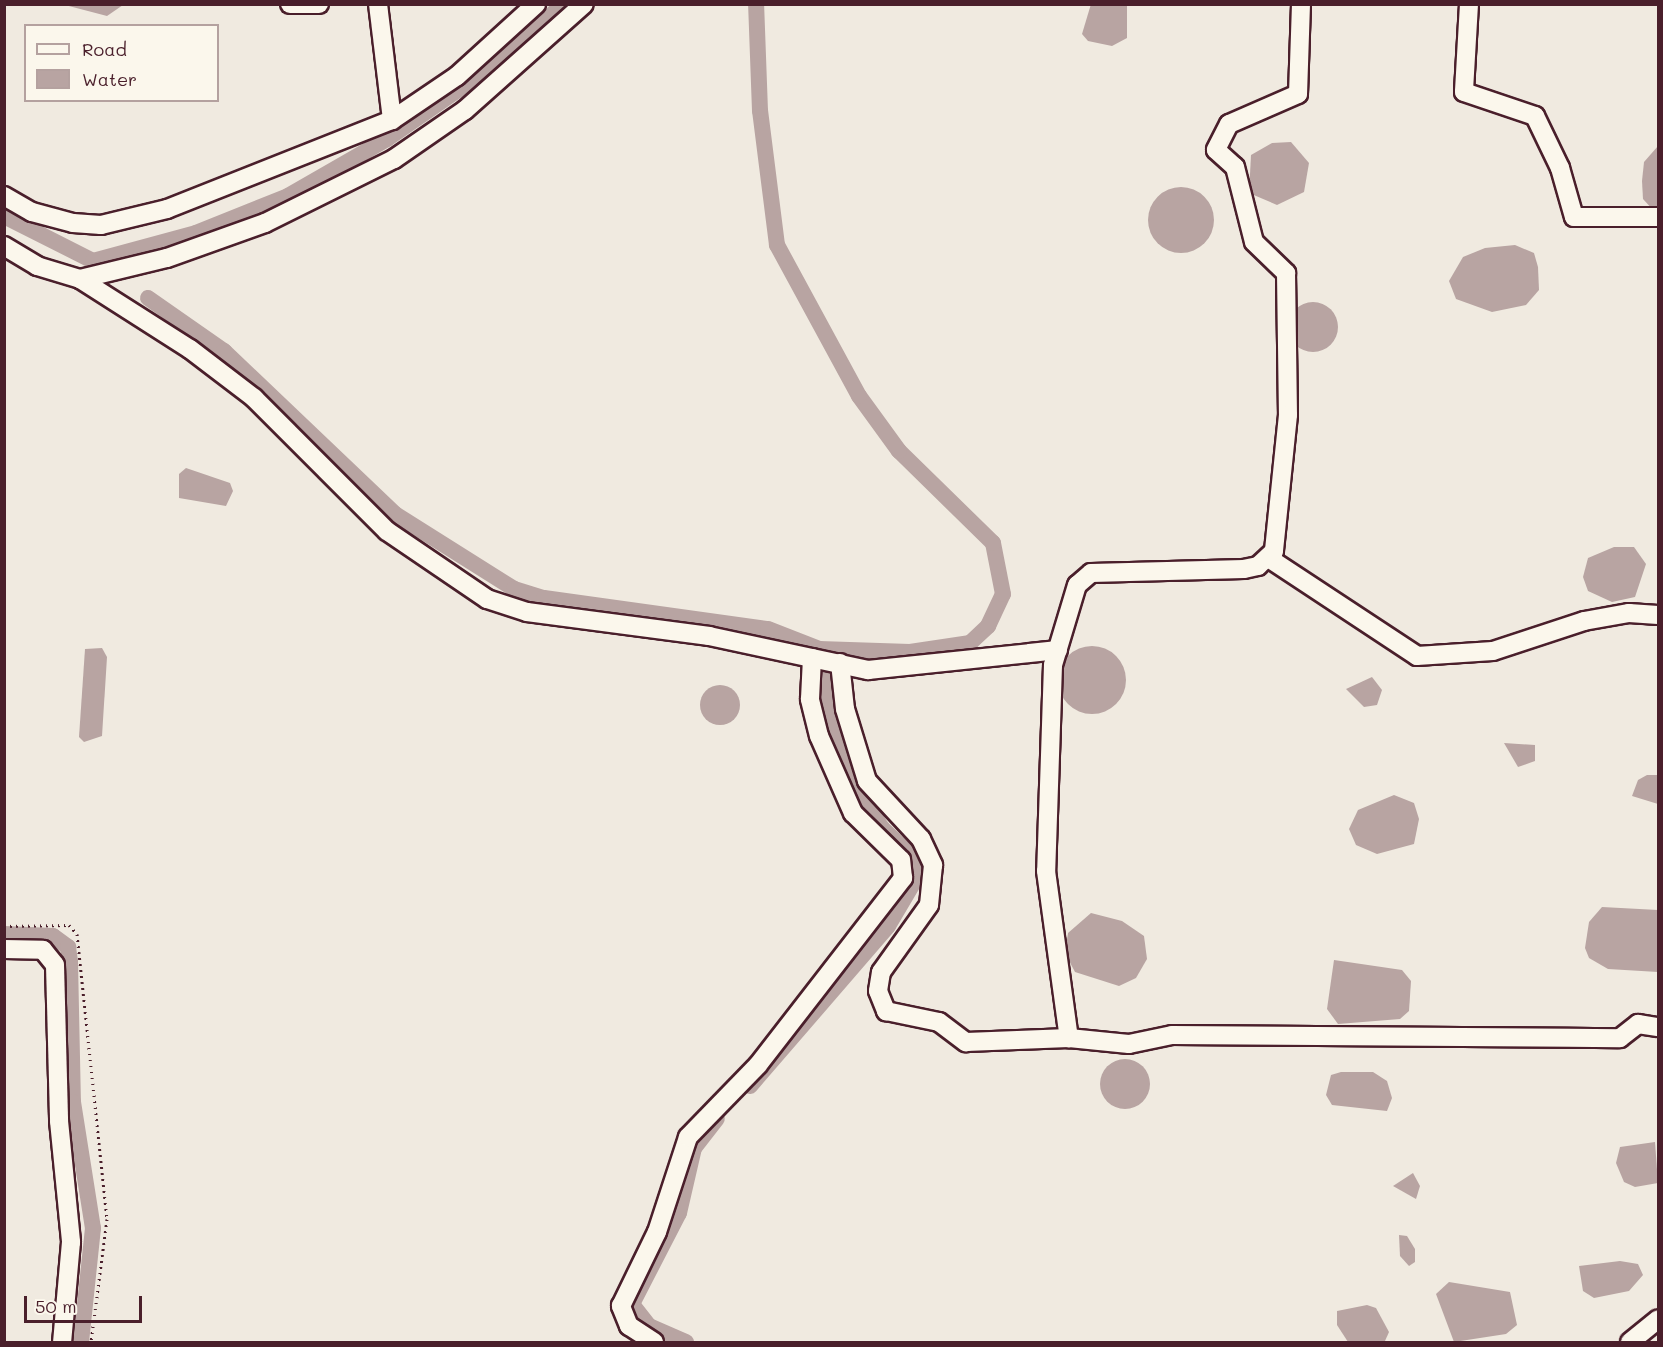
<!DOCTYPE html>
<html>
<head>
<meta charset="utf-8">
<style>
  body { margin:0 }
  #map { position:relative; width:1663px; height:1347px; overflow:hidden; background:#f0eae0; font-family:Mali,sans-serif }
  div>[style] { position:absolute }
  .water>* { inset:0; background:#b8a4a2 }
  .round { border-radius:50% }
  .canal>* { height:16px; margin:-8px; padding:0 8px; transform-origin:8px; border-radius:8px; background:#b8a4a2 }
  .path>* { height:3px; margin-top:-1.5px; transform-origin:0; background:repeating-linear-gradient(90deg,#4a1f2b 0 1.5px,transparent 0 6px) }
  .roads { filter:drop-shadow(2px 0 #4a1f2b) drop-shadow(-2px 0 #4a1f2b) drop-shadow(0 2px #4a1f2b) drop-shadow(0 -2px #4a1f2b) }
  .minor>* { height:18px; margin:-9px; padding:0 9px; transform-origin:9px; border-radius:9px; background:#fbf7ec }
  span { translate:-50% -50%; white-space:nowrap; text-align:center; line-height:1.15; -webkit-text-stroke:6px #fbf7ec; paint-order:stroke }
  .frame { position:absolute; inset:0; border:6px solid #4a1f2b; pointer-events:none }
  .legend { position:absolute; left:24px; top:24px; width:195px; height:78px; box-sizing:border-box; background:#fbf7ec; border:2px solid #b4a19f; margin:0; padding:8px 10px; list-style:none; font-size:18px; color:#4a1f2b }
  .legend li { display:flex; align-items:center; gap:12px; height:30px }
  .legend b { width:30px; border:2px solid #b4a19f }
  .scale { position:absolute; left:24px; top:1296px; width:118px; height:27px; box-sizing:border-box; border:3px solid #4a1f2b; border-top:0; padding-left:8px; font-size:18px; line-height:21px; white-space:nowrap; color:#4a1f2b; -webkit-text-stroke:4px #fbf7ec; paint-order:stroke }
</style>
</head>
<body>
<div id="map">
  <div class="water">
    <i style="clip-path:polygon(1091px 4px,1127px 5px,1127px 38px,1112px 46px,1088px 41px,1082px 34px)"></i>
    <i style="clip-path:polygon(65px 5px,123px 5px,107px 16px)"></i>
    <i style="clip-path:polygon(1291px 142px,1309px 163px,1304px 192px,1277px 205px,1249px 193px,1251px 155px,1272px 143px)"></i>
    <i style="clip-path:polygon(1658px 146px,1658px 211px,1654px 211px,1643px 199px,1642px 181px,1644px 162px)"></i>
    <i class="round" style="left:1148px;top:187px;width:66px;height:66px"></i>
    <i style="clip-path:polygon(1515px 245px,1534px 253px,1538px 267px,1539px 290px,1526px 305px,1492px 312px,1456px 299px,1449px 281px,1463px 257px,1485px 248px)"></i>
    <i class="round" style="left:1288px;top:302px;width:50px;height:50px"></i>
    <i style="clip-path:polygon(186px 468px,230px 483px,233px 491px,226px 506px,179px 498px,179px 474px)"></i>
    <i style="clip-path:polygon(1614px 547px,1634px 547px,1646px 564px,1635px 597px,1612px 602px,1588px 591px,1583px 577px,1588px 558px)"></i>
    <i class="round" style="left:1058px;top:646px;width:68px;height:68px"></i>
    <i style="clip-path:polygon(102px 648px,107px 657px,102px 736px,84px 742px,79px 737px,85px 649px)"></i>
    <i style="clip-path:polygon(1372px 677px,1382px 690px,1377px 705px,1364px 707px,1346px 689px)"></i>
    <i class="round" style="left:700px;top:685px;width:40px;height:40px"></i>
    <i style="clip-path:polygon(1504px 743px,1535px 745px,1535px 761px,1518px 767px)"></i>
    <i style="clip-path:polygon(1647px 775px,1658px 775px,1658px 804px,1632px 796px,1638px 780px)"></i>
    <i style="clip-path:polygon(1394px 795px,1414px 803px,1419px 819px,1414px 844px,1377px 854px,1356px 845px,1349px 829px,1358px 810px)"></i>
    <i style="clip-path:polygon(1602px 907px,1658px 910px,1658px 972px,1608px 969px,1589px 958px,1585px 948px,1589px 922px)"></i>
    <i style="clip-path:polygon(1091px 913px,1122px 921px,1144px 936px,1147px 959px,1136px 978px,1119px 986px,1075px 972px,1065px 953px,1068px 933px)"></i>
    <i style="clip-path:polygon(1334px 960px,1402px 970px,1411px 981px,1409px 1011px,1400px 1019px,1338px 1024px,1327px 1009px)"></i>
    <i class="round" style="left:1100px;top:1059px;width:50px;height:50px"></i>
    <i style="clip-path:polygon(1341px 1072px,1373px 1072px,1387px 1081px,1392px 1098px,1387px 1111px,1332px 1105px,1326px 1095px,1331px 1075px)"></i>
    <i style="clip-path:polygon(1655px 1142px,1658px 1183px,1635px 1187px,1624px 1182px,1616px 1163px,1620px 1147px)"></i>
    <i style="clip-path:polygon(1413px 1173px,1420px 1186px,1416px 1199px,1393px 1186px)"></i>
    <i style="clip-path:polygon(1399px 1235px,1407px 1236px,1415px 1249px,1415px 1262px,1409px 1266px,1400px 1256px)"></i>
    <i style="clip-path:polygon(1620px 1261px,1638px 1264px,1643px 1275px,1629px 1291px,1594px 1298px,1583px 1291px,1579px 1266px)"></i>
    <i style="clip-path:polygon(1449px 1282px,1510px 1292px,1517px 1325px,1506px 1334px,1454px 1342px,1436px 1294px)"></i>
    <i style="clip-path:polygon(1367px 1305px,1376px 1308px,1389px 1332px,1385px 1341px,1348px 1342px,1337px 1325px,1337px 1311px)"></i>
  </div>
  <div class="canal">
    <i style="left:4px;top:216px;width:100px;rotate:26.8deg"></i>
    <i style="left:93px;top:261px;width:107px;rotate:-15.2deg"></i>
    <i style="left:196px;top:233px;width:99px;rotate:-21.9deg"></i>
    <i style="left:288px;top:196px;width:114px;rotate:-29.9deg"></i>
    <i style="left:387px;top:139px;width:114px;rotate:-34.7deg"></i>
    <i style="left:481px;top:74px;width:109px;rotate:-40.1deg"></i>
    <i style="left:148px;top:298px;width:93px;rotate:34.9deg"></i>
    <i style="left:224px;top:351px;width:236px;rotate:43.6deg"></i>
    <i style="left:395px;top:514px;width:141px;rotate:32.2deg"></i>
    <i style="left:514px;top:589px;width:31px;rotate:17deg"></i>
    <i style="left:544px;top:598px;width:226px;rotate:7.9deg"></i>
    <i style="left:768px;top:629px;width:55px;rotate:21.4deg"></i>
    <i style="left:819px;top:649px;width:91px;rotate:1.9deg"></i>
    <i style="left:910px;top:652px;width:61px;rotate:-8.5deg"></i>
    <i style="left:970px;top:643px;width:25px;rotate:-43deg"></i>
    <i style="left:988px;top:626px;width:35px;rotate:-65deg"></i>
    <i style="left:1003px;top:594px;width:52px;rotate:-101.1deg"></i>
    <i style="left:993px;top:543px;width:132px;rotate:-135.6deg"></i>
    <i style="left:899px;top:451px;width:68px;rotate:-126deg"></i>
    <i style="left:859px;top:396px;width:172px;rotate:-118.5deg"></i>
    <i style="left:777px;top:245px;width:135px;rotate:-97.2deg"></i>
    <i style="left:760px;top:111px;width:107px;rotate:-92.1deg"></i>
    <i style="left:4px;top:934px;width:49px;rotate:2.3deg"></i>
    <i style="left:53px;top:936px;width:19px;rotate:36deg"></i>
    <i style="left:68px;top:947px;width:15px;rotate:82deg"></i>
    <i style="left:70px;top:962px;width:140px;rotate:88.8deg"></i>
    <i style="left:73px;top:1102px;width:128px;rotate:81deg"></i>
    <i style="left:93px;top:1228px;width:115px;rotate:96deg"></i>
    <i style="left:750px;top:1086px;width:211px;rotate:-49.2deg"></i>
    <i style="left:888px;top:926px;width:59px;rotate:-59.5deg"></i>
    <i style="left:918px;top:875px;width:13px;rotate:-94deg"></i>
    <i style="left:917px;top:862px;width:49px;rotate:-135.8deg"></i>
    <i style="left:882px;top:828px;width:50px;rotate:-122.7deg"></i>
    <i style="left:855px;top:786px;width:48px;rotate:-111.8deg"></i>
    <i style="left:837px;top:741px;width:70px;rotate:-100.7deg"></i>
    <i style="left:686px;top:1342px;width:40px;rotate:-156.6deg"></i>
    <i style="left:649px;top:1326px;width:28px;rotate:-128deg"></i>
    <i style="left:632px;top:1304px;width:102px;rotate:-62.7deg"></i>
    <i style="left:679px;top:1213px;width:67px;rotate:-77deg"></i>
    <i style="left:694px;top:1148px;width:37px;rotate:-52deg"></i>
  </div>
  <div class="path">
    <i style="left:4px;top:926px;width:65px;rotate:-0.9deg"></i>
    <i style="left:69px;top:925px;width:12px;rotate:48deg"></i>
    <i style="left:77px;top:934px;width:287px;rotate:84deg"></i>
    <i style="left:107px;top:1219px;width:124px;rotate:97.4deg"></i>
  </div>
  <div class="roads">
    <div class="minor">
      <i style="left:290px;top:4px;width:29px"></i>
      <i style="left:378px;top:4px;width:117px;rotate:83.1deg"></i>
      <i style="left:1301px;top:4px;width:90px;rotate:91.9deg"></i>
      <i style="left:1298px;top:94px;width:75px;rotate:156.5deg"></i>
      <i style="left:1229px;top:124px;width:29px;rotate:117deg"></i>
      <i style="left:1216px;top:150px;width:25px;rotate:42deg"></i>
      <i style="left:1235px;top:167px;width:77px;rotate:75.8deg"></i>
      <i style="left:1254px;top:242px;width:45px;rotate:44.1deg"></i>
      <i style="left:1286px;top:273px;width:142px;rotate:89.2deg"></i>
      <i style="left:1288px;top:415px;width:137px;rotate:95.9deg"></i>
      <i style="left:1274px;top:551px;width:22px;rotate:137deg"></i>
      <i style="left:1258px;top:566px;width:14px;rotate:168deg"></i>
      <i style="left:1244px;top:569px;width:153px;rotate:178.5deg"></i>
      <i style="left:1091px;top:573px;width:18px;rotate:139deg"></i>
      <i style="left:1077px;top:585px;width:84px;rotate:106.7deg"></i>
      <i style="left:1053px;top:665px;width:206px;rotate:91.9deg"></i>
      <i style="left:1046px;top:871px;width:169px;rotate:82.2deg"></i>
      <i style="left:1069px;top:1038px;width:60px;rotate:5.7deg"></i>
      <i style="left:1129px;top:1044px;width:44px;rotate:-11.8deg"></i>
      <i style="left:1172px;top:1035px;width:448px;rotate:0.4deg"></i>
      <i style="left:1620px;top:1038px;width:23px;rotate:-38deg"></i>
      <i style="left:1638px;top:1024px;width:20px;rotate:9deg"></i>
      <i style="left:1469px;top:4px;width:88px;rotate:93.3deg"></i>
      <i style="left:1464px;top:92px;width:75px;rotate:18.7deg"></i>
      <i style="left:1535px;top:116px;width:58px;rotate:64.3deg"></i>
      <i style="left:1560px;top:168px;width:51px;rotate:74.1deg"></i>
      <i style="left:1574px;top:217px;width:84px"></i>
      <i style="left:4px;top:196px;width:32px;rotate:30deg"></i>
      <i style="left:32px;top:212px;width:42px;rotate:15deg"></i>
      <i style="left:73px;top:223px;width:28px;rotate:4deg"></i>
      <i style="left:101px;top:225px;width:68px;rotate:-13.6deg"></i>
      <i style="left:167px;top:209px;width:242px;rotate:-21.6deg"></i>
      <i style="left:392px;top:120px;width:78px;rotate:-34.1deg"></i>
      <i style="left:457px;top:76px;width:107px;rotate:-42.3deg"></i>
      <i style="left:4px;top:246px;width:39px;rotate:31deg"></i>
      <i style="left:37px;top:266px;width:45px;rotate:16.8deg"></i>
      <i style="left:80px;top:279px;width:89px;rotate:-13.6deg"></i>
      <i style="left:167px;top:258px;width:104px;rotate:-19.7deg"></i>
      <i style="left:265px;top:223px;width:144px;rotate:-26.4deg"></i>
      <i style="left:394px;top:159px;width:86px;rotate:-34.6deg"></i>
      <i style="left:465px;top:110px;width:159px;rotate:-41.7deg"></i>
      <i style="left:80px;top:279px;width:130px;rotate:32.5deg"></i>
      <i style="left:190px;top:349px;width:81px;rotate:37.4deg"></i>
      <i style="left:254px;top:398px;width:188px;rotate:45deg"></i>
      <i style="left:387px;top:531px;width:121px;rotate:34.2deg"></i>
      <i style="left:487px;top:599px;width:42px;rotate:18deg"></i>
      <i style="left:527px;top:612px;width:184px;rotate:7.5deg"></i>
      <i style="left:709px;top:636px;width:163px;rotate:12.1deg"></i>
      <i style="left:868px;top:670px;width:191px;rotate:-6deg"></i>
      <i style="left:1270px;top:559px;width:176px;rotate:33.4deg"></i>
      <i style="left:1417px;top:656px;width:76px;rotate:-3.8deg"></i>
      <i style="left:1493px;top:651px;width:96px;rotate:-18.2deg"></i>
      <i style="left:1584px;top:621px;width:46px;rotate:-10.1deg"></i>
      <i style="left:1629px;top:613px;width:29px;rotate:4deg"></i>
      <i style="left:840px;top:663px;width:46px;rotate:83.8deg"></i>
      <i style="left:845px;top:709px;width:75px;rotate:73deg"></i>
      <i style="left:867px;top:781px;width:79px;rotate:47deg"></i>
      <i style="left:921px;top:839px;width:29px;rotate:65deg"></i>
      <i style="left:933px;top:865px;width:40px;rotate:95.7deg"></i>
      <i style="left:929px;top:905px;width:82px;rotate:125.6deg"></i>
      <i style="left:881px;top:972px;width:19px;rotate:99deg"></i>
      <i style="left:878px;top:991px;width:22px;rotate:68deg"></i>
      <i style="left:886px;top:1011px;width:54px;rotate:11.7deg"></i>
      <i style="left:939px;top:1022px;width:34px;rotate:37deg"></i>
      <i style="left:966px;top:1042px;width:103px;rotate:-2.2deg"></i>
      <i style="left:4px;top:949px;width:39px;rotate:1deg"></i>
      <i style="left:43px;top:950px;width:19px;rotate:51deg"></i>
      <i style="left:55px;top:965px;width:156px;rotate:88.5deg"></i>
      <i style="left:59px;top:1121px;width:122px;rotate:84.3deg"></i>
      <i style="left:71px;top:1242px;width:100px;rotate:95.1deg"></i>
      <i style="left:654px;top:1342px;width:30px;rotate:-147deg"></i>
      <i style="left:629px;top:1326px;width:22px;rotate:-112deg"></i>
      <i style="left:621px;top:1306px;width:82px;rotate:-64.1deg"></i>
      <i style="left:657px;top:1232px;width:100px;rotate:-71.9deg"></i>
      <i style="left:688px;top:1137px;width:100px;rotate:-45.8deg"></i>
      <i style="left:758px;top:1065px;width:237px;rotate:-52.2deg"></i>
      <i style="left:903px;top:878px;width:18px;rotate:-96deg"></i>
      <i style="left:901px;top:860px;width:67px;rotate:-135.6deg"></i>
      <i style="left:853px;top:813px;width:84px;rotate:-113.8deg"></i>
      <i style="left:819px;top:736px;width:38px;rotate:-104deg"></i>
      <i style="left:810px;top:699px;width:41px;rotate:-87.2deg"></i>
      <i style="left:1630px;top:1342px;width:36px;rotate:-39deg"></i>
    </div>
  </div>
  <div class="frame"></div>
  <ul class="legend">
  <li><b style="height:8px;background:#fbf7ec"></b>Road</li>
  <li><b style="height:16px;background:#b8a4a2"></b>Water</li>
  </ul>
  <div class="scale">50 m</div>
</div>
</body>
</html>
